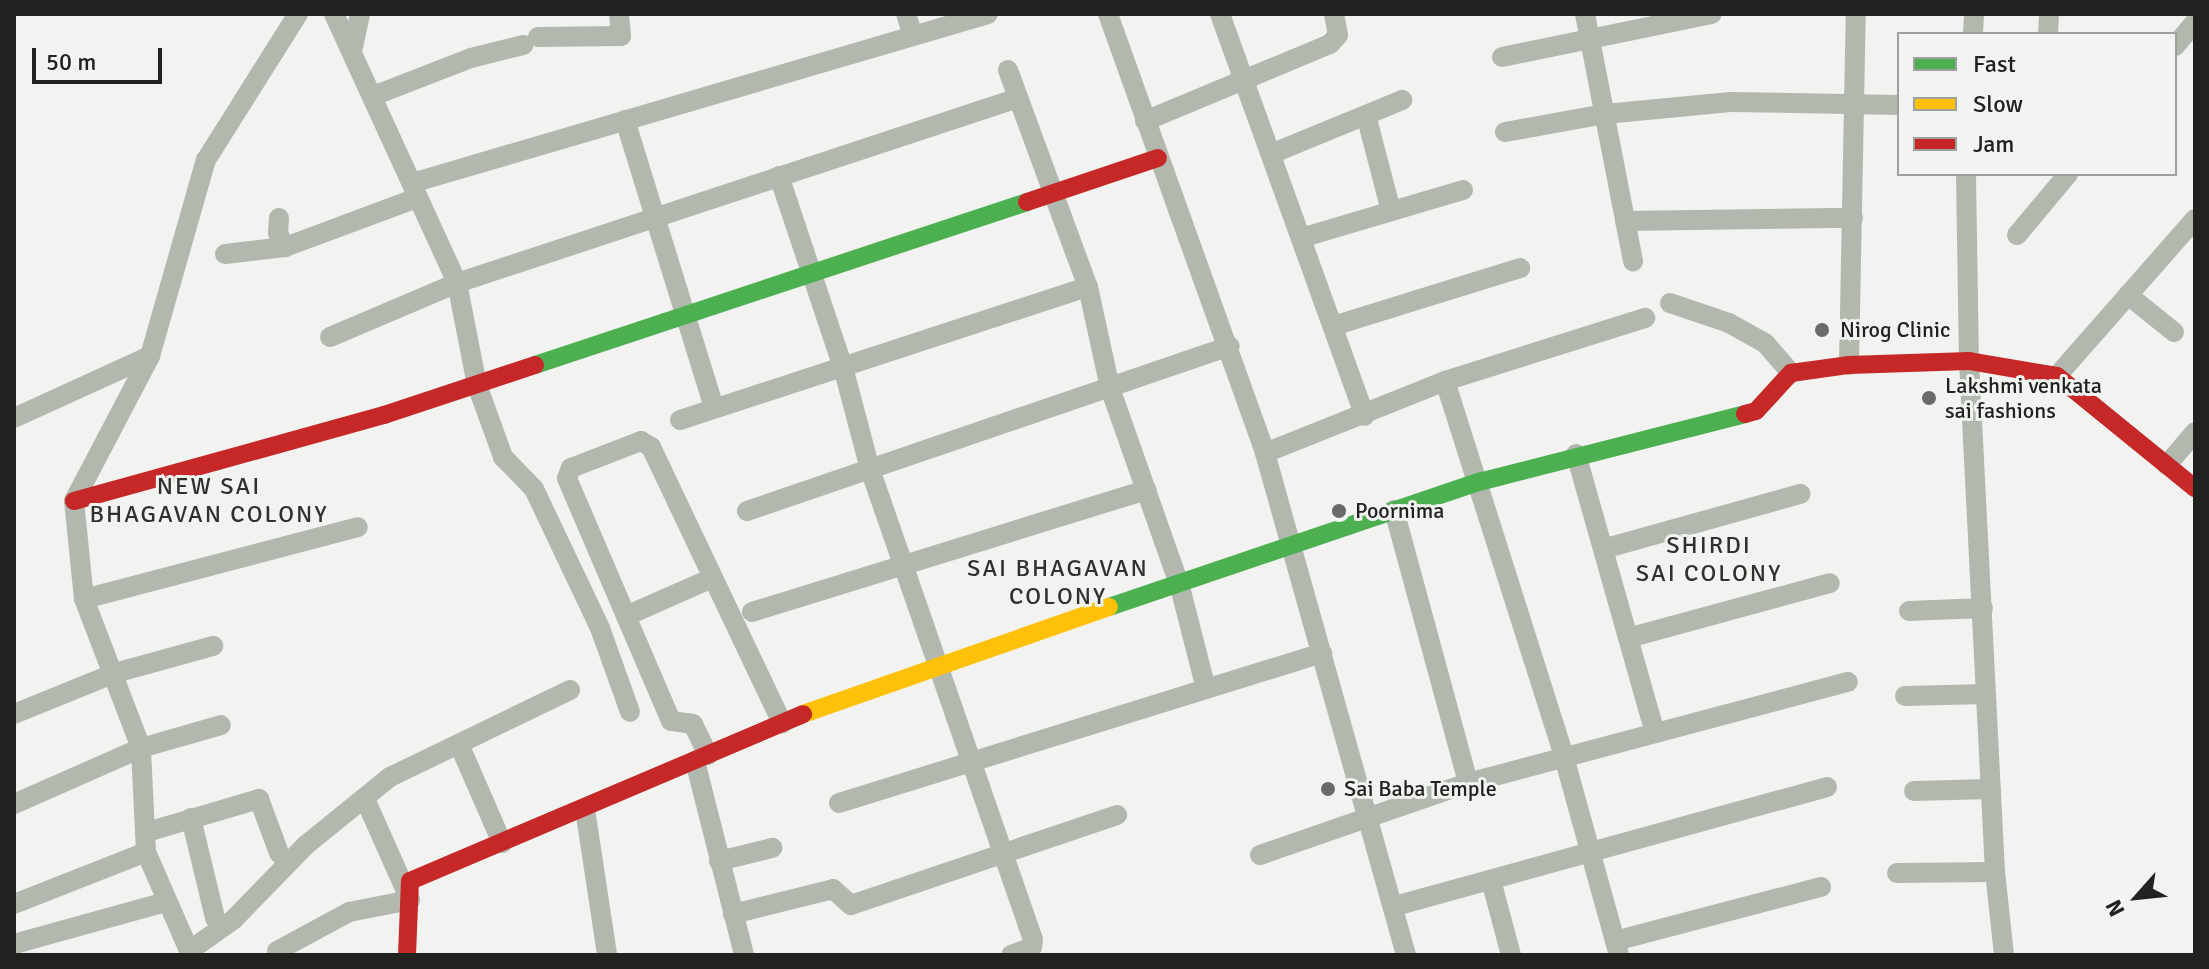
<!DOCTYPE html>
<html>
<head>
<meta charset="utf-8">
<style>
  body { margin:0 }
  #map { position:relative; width:2209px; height:969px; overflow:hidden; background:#f2f3f1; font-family:Signika,sans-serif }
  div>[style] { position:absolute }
  .street>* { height:20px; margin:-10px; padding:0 10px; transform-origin:10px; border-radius:10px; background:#b2b8ae }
  .fast>* { height:18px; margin:-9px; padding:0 9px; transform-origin:9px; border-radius:9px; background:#4caf50 }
  .slow>* { height:18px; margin:-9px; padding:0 9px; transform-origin:9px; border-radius:9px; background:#ffc107 }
  .jam>* { height:18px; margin:-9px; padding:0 9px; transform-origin:9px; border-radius:9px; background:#c62828 }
  .dots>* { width:22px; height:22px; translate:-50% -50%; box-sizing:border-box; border:4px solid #f1f4f0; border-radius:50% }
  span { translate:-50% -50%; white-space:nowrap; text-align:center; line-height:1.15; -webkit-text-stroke:6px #f1f4f0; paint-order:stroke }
  .poi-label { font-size:22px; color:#212220 }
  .left { translate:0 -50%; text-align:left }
  .neighbourhood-label { font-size:24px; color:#2f312e; letter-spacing:2px }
  .frame { position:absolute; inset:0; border:16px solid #212220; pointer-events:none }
  .legend { position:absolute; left:1897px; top:32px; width:280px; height:144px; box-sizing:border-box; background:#f1f4f0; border:2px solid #9ea09d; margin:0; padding:10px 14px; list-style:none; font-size:24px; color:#212220 }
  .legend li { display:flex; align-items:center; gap:16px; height:40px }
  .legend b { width:40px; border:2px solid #9ea09d }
  .north { position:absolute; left:2097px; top:857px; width:80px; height:80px; -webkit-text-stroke:6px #f1f4f0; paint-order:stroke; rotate:243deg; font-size:22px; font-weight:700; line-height:32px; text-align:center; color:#212220 }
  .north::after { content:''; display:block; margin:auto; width:28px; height:36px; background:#212220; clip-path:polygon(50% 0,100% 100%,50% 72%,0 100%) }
  .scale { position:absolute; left:32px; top:48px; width:130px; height:36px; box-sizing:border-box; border:4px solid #212220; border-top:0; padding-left:10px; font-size:24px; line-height:28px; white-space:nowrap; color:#212220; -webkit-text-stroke:6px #f1f4f0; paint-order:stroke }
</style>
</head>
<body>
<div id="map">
  <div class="street">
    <i style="left:334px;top:14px;width:296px;rotate:65.4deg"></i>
    <i style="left:457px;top:283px;width:104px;rotate:78.9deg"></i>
    <i style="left:477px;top:385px;width:77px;rotate:70.1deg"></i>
    <i style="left:503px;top:457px;width:45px;rotate:45.9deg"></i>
    <i style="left:534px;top:489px;width:154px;rotate:64.6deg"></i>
    <i style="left:600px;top:628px;width:89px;rotate:70.3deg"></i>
    <i style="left:906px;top:14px;width:22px;rotate:72deg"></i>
    <i style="left:1108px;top:14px;width:466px;rotate:70.3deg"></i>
    <i style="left:1265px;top:453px;width:521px;rotate:74.31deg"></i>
    <i style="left:1220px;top:14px;width:427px;rotate:70.2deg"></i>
    <i style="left:1585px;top:14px;width:252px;rotate:79deg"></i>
    <i style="left:1973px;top:34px;width:20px;rotate:-87deg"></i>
    <i style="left:2048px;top:34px;width:20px;rotate:-87deg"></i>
    <i style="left:538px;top:37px;width:83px;rotate:-0.7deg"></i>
    <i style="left:621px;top:36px;width:22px;rotate:-95deg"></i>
    <i style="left:2175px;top:46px;width:31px;rotate:-50deg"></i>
    <i style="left:352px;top:52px;width:39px;rotate:-78deg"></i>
    <i style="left:1502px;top:57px;width:214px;rotate:-11.6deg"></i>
    <i style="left:1008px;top:70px;width:231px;rotate:69.8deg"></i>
    <i style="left:1088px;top:287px;width:103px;rotate:77.7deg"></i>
    <i style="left:1110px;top:388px;width:211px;rotate:70.6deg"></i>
    <i style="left:1180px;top:587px;width:105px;rotate:75.7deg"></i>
    <i style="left:373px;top:96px;width:105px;rotate:-21.2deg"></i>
    <i style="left:471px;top:58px;width:54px;rotate:-14deg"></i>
    <i style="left:1366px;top:115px;width:99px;rotate:75.4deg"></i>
    <i style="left:625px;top:120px;width:301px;rotate:72.8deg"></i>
    <i style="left:1145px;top:121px;width:200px;rotate:-22.6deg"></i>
    <i style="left:1330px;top:44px;width:12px;rotate:-48deg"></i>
    <i style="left:1338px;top:35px;width:21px;rotate:-101deg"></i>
    <i style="left:1505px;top:132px;width:102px;rotate:-10.2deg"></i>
    <i style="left:1605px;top:114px;width:126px;rotate:-5.5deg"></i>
    <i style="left:1730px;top:102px;width:169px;rotate:1deg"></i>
    <i style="left:1271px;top:154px;width:142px;rotate:-22.4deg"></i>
    <i style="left:1966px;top:174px;width:187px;rotate:89.1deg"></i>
    <i style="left:1969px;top:361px;width:512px;rotate:87.09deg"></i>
    <i style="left:1995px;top:872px;width:83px;rotate:83.8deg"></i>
    <i style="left:779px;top:176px;width:201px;rotate:71.5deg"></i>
    <i style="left:843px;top:367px;width:106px;rotate:75.2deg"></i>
    <i style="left:870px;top:469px;width:497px;rotate:70.9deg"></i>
    <i style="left:1033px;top:939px;width:8px;rotate:97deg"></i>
    <i style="left:1032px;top:947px;width:22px;rotate:159deg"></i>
    <i style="left:412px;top:183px;width:600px;rotate:-16.35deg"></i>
    <i style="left:279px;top:218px;width:15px;rotate:94deg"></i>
    <i style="left:278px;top:233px;width:16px;rotate:63deg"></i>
    <i style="left:1625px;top:221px;width:228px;rotate:-0.8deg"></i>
    <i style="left:2017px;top:235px;width:80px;rotate:-50.1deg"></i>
    <i style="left:1301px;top:238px;width:169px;rotate:-16.5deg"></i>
    <i style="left:225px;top:254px;width:60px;rotate:-6.7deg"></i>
    <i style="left:285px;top:247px;width:141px;rotate:-20.4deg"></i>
    <i style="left:2128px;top:295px;width:59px;rotate:38.8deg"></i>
    <i style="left:1670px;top:303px;width:62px;rotate:18.7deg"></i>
    <i style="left:1729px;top:323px;width:41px;rotate:29.1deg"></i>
    <i style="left:1765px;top:343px;width:40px;rotate:49deg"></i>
    <i style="left:1333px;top:326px;width:196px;rotate:-17.2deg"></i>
    <i style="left:330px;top:337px;width:138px;rotate:-23deg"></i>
    <i style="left:457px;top:283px;width:591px;rotate:-18.25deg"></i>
    <i style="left:1849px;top:365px;width:351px;rotate:-88.9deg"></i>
    <i style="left:2057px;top:376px;width:209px;rotate:-48.7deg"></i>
    <i style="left:1445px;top:381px;width:394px;rotate:72.4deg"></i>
    <i style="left:1564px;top:757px;width:205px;rotate:74.5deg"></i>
    <i style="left:14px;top:418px;width:149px;rotate:-24.5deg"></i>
    <i style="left:680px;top:420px;width:429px;rotate:-18.1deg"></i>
    <i style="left:1265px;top:453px;width:194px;rotate:-21.8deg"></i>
    <i style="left:1445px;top:381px;width:210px;rotate:-17.5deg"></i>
    <i style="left:1576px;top:454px;width:290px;rotate:74.2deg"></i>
    <i style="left:2167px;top:465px;width:43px;rotate:-49.7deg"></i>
    <i style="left:1394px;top:510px;width:283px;rotate:74.8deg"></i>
    <i style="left:747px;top:511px;width:510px;rotate:-18.86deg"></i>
    <i style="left:1603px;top:549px;width:205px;rotate:-15.6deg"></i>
    <i style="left:84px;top:599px;width:283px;rotate:-14.7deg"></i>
    <i style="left:1909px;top:611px;width:74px;rotate:-2.3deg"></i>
    <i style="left:752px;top:612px;width:413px;rotate:-17.2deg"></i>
    <i style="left:626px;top:616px;width:94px;rotate:-23.8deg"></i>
    <i style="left:1628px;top:638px;width:209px;rotate:-15.2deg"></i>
    <i style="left:1905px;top:696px;width:81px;rotate:-1.4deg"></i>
    <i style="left:14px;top:714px;width:109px;rotate:-22.1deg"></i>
    <i style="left:115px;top:673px;width:102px;rotate:-15.4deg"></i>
    <i style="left:459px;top:744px;width:108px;rotate:66.5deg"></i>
    <i style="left:708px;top:755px;width:34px;rotate:-116deg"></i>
    <i style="left:693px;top:724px;width:22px;rotate:-172deg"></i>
    <i style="left:671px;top:721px;width:264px;rotate:-113.2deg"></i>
    <i style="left:567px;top:478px;width:11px;rotate:-68deg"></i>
    <i style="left:571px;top:468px;width:75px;rotate:-21.1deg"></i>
    <i style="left:641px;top:441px;width:12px;rotate:31deg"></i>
    <i style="left:651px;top:447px;width:306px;rotate:64.6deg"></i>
    <i style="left:695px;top:761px;width:200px;rotate:75.8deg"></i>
    <i style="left:1914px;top:791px;width:77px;rotate:-1.5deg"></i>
    <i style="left:839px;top:803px;width:506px;rotate:-17.25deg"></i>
    <i style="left:14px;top:804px;width:139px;rotate:-23.8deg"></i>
    <i style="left:141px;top:748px;width:83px;rotate:-16deg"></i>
    <i style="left:585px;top:809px;width:148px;rotate:81.4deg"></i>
    <i style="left:191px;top:818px;width:103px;rotate:76.5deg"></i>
    <i style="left:147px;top:832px;width:117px;rotate:-16.4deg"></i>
    <i style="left:259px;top:799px;width:58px;rotate:69.7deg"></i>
    <i style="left:1260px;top:855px;width:220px;rotate:-19.1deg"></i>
    <i style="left:1468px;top:783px;width:393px;rotate:-14.9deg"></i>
    <i style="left:719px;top:861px;width:55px;rotate:-13.8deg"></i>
    <i style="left:1897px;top:873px;width:98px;rotate:-0.6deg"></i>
    <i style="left:1491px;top:880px;width:78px;rotate:75.1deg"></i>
    <i style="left:14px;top:904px;width:142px;rotate:-21.5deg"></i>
    <i style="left:1395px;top:906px;width:448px;rotate:-15.4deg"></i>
    <i style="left:733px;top:914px;width:103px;rotate:-14deg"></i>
    <i style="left:833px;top:889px;width:24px;rotate:42deg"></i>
    <i style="left:851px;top:905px;width:281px;rotate:-18.7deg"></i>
    <i style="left:1615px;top:941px;width:213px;rotate:-14.7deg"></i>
    <i style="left:14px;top:944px;width:157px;rotate:-15.5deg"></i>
    <i style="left:189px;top:951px;width:54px;rotate:-35.2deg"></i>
    <i style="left:233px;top:920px;width:105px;rotate:-45.8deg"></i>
    <i style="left:306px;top:845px;width:108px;rotate:-39deg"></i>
    <i style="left:390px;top:777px;width:200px;rotate:-25.8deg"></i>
    <i style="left:277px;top:951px;width:82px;rotate:-28.4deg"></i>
    <i style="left:349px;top:912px;width:62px;rotate:-11.1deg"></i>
    <i style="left:410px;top:900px;width:111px;rotate:-114deg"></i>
    <i style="left:191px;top:955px;width:112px;rotate:-113.6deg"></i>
    <i style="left:146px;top:852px;width:104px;rotate:-92.8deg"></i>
    <i style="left:141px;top:748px;width:160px;rotate:-110.9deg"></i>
    <i style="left:84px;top:599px;width:99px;rotate:-95.8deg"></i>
    <i style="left:74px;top:501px;width:164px;rotate:-62.3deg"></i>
    <i style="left:150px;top:356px;width:204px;rotate:-74.1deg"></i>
    <i style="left:206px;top:160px;width:173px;rotate:-57.8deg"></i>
  </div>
  <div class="fast">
    <i style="left:535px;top:365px;width:518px;rotate:-18.33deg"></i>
    <i style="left:1109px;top:607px;width:391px;rotate:-18.7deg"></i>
    <i style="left:1479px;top:482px;width:275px;rotate:-14.3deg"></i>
  </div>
  <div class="slow">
    <i style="left:803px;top:714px;width:324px;rotate:-19.3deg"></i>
  </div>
  <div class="jam">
    <i style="left:1027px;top:202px;width:138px;rotate:-18.6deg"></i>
    <i style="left:1745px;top:414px;width:11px;rotate:-15deg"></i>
    <i style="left:1756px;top:411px;width:52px;rotate:-47.4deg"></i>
    <i style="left:1791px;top:373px;width:59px;rotate:-7.9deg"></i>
    <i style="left:1849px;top:365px;width:120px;rotate:-1.9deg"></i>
    <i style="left:1969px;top:361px;width:89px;rotate:9.7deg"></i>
    <i style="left:2057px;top:376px;width:178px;rotate:39.1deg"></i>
    <i style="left:74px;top:501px;width:322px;rotate:-15.5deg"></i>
    <i style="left:384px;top:415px;width:159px;rotate:-18.3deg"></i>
    <i style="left:407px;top:955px;width:74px;rotate:-87.7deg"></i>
    <i style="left:410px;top:881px;width:427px;rotate:-23deg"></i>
  </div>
  <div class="dots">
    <i style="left:1822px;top:330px;background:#6a6b69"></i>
    <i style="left:1929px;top:398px;background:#6a6b69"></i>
    <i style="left:1339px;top:511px;background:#6a6b69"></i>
    <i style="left:1328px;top:789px;background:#6a6b69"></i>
  </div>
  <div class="poi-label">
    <span class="left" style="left:1840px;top:330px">Nirog Clinic</span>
    <span class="left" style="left:1945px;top:398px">Lakshmi venkata<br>sai fashions</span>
    <span class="left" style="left:1355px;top:511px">Poornima</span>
    <span class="left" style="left:1344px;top:789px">Sai Baba Temple</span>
  </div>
  <div class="neighbourhood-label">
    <span style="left:209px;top:501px">NEW SAI<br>BHAGAVAN COLONY</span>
    <span style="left:1709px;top:560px">SHIRDI<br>SAI COLONY</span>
    <span style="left:1058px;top:583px">SAI BHAGAVAN<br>COLONY</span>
  </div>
  <div class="frame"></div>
  <ul class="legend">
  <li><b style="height:10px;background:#4caf50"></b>Fast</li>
  <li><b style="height:10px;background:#ffc107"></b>Slow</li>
  <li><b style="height:10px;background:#c62828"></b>Jam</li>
  </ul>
  <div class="north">N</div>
  <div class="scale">50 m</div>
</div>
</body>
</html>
